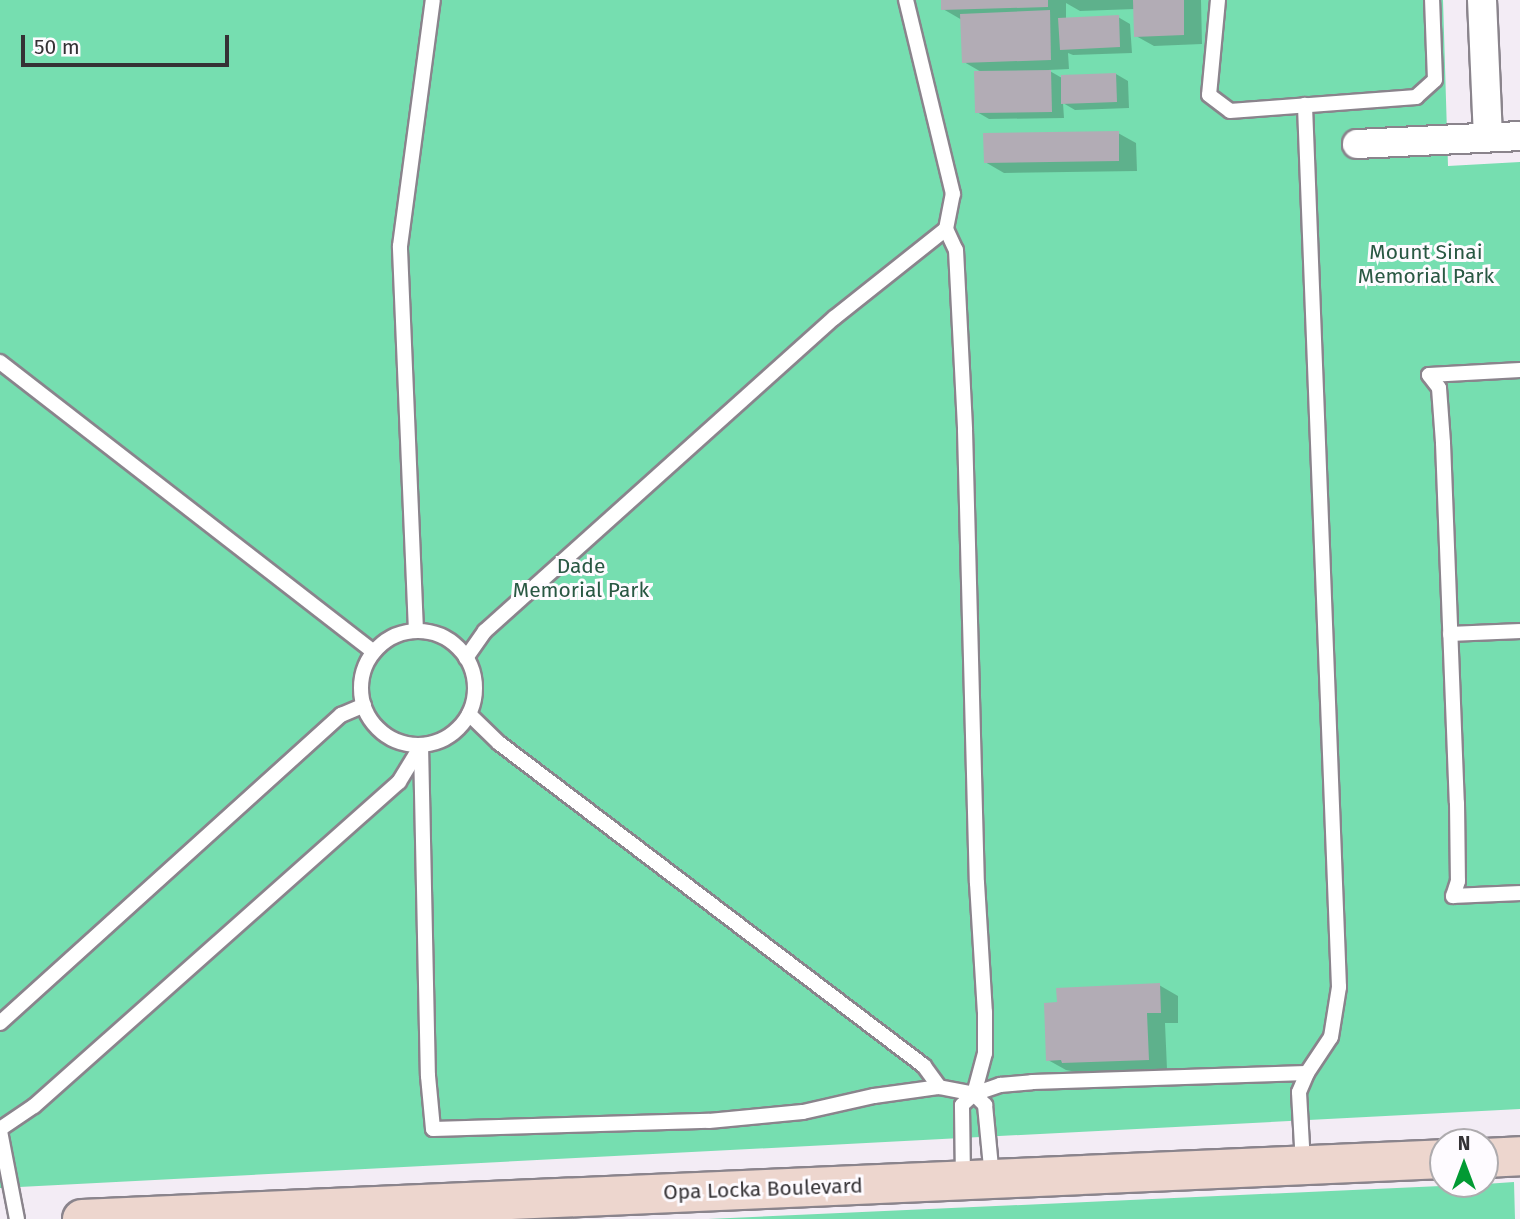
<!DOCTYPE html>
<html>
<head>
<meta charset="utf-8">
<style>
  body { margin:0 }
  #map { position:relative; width:1520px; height:1219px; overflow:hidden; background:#f3ecf5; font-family:"Fira Sans",sans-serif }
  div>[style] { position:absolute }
  .green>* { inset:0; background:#76deb0 }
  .shadow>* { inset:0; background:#0003 }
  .building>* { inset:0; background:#b2acb5 }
  .roads { filter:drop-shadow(2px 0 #8a848c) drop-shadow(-2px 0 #8a848c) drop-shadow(0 2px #8a848c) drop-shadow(0 -2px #8a848c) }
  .service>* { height:14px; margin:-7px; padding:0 7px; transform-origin:7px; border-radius:7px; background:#fff }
  .service>.ring { margin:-7px; padding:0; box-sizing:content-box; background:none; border:14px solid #fff; border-radius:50% }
  .minor>* { height:28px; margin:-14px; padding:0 14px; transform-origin:14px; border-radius:14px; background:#fff }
  .secondary>* { height:38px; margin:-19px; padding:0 19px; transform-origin:19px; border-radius:19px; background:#edd6ce }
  span { translate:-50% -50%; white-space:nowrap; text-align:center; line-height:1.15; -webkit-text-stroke:6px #fefbff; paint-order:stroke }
  .park-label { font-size:21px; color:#295843 }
  .street-label { font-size:21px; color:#353235 }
  .north { position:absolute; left:1429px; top:1128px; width:70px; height:70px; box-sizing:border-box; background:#fefbff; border:2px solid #aeabae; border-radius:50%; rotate:0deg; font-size:19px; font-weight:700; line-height:28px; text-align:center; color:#353235 }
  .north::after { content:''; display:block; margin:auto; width:24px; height:32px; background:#029a33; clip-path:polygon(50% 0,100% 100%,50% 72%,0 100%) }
  .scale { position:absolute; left:21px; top:35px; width:208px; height:32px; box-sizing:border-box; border:4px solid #353235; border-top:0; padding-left:9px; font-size:21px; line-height:24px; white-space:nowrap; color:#353235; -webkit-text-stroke:5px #fefbff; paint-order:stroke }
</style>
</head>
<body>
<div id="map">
  <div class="green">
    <i style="clip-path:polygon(0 0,1443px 0,1448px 166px,1520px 162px,1520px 1109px,0 1188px)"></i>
    <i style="clip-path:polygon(1514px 1182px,1515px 1219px,708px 1219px,1485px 1184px)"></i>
  </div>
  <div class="shadow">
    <i style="clip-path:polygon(943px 0,1201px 0,1202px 44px,1154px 46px,1136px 36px,1135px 9px,1080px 11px,1066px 3px,1066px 20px,1118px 17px,1130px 24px,1132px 53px,1073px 55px,1068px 53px,1069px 69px,1048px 70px,1062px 78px,1116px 74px,1128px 81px,1129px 108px,1075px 110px,1063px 103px,1064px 118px,989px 119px,977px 112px,983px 73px,964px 62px,962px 20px,943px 9px)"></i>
    <i style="clip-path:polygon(1118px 133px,1136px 143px,1137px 171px,1004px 173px,985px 162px)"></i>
    <i style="clip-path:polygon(1159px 985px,1178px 996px,1178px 1023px,1165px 1023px,1167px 1069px,1082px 1073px,1066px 1070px,1048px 1060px)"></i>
  </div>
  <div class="building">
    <i style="clip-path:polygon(941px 0,1048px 0,1048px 7px,941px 10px)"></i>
    <i style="clip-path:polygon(1133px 0,1184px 0,1184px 35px,1134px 37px)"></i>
    <i style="clip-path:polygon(1050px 10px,1051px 60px,962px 63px,960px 14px)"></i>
    <i style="clip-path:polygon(1119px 15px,1120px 47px,1060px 50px,1058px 18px)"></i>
    <i style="clip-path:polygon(1051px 70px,1052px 112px,975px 113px,974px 71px)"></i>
    <i style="clip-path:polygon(1116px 73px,1117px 102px,1061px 104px,1061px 75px)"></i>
    <i style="clip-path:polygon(1119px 131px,1119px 161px,984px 163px,983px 133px)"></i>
    <i style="clip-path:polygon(1160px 983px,1161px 1013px,1147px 1013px,1149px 1060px,1062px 1063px,1061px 1060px,1046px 1061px,1044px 1003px,1057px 1002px,1056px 988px)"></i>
  </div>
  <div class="roads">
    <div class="service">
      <i style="left:1218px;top:0;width:95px;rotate:95.4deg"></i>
      <i style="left:1209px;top:95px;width:26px;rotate:37deg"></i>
      <i style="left:1230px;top:111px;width:187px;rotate:-4.3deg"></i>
      <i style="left:1416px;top:97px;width:25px;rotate:-42deg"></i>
      <i style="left:1435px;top:80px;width:80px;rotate:-92.1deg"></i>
      <i style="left:946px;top:229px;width:23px;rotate:65deg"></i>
      <i style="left:956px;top:250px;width:180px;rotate:87.1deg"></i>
      <i style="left:965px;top:430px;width:453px;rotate:88.5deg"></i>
      <i style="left:977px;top:883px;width:129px;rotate:86.5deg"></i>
      <i style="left:985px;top:1012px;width:41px;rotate:90deg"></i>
      <i style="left:985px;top:1053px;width:42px;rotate:105deg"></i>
      <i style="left:0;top:362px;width:473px;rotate:37.8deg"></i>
      <i style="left:1520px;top:370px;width:91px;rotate:176.9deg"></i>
      <i style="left:1429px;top:375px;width:16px;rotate:52deg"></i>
      <i style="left:1439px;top:388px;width:55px;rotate:85.8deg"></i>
      <i style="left:1443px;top:443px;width:360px;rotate:87.8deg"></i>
      <i style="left:1457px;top:803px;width:78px;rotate:89.3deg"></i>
      <i style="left:1458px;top:881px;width:16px;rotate:108deg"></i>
      <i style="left:1453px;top:896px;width:67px;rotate:-2.6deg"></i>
      <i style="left:416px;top:631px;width:385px;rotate:-92.4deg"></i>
      <i style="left:400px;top:246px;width:248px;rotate:-82.4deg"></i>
      <i class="ring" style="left:361px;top:631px;width:100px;height:100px"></i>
      <i style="left:1450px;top:634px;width:70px;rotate:-2.5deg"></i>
      <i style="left:466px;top:658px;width:33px;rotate:-55deg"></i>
      <i style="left:485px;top:631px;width:469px;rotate:-41.9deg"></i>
      <i style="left:834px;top:318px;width:143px;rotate:-38.5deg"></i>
      <i style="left:946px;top:229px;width:36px;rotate:-79deg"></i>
      <i style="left:953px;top:194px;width:200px;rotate:-103.6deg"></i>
      <i style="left:469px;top:714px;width:42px;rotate:44deg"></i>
      <i style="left:499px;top:743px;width:534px;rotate:37.23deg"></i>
      <i style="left:924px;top:1066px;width:26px;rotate:54deg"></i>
      <i style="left:421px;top:745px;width:331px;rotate:88.8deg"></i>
      <i style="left:428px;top:1076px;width:53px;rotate:84.6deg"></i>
      <i style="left:433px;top:1129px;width:276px;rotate:-1.7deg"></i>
      <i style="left:709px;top:1121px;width:94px;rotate:-5.5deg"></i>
      <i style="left:803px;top:1112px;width:73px;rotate:-12.7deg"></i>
      <i style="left:874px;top:1096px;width:66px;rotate:-7.9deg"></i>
      <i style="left:939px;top:1087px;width:36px;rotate:11deg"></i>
      <i style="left:974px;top:1094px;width:28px;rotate:-19deg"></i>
      <i style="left:1000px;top:1085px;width:32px;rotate:-5deg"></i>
      <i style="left:1032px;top:1082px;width:275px;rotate:-1.9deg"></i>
      <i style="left:0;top:1023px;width:460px;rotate:-42.1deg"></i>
      <i style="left:341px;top:715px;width:25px;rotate:-23deg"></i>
      <i style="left:0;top:1129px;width:41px;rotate:-34.1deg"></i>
      <i style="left:34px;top:1106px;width:488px;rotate:-41.6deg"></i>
      <i style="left:399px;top:782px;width:42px;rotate:-58.6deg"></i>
      <i style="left:0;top:1131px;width:90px;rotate:79.1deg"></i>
      <i style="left:1303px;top:1164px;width:72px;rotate:-93.2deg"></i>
      <i style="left:1299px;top:1092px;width:21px;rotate:-67deg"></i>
      <i style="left:1307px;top:1073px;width:43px;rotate:-56.3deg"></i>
      <i style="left:1331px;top:1037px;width:51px;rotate:-80.9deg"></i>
      <i style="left:1339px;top:987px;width:883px;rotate:-92.21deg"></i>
      <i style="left:963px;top:1179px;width:74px;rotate:-90.8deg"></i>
      <i style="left:962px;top:1105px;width:16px;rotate:-43deg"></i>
      <i style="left:974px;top:1094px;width:16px;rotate:45deg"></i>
      <i style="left:985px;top:1105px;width:73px;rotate:84.5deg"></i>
    </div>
    <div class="minor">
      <i style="left:1482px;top:0;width:137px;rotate:87.5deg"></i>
      <i style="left:1357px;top:144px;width:163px;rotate:-2.8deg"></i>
    </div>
    <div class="secondary">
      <i style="left:1485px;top:1158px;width:35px;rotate:-3deg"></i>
      <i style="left:82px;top:1219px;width:1362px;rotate:-2.52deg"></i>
    </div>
  </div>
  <div class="park-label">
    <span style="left:1426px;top:264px">Mount Sinai<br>Memorial Park</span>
    <span style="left:581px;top:578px">Dade<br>Memorial Park</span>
  </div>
  <div class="street-label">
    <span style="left:763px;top:1189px;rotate:-2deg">Opa Locka Boulevard</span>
  </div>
  <div class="north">N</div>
  <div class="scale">50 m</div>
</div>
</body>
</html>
